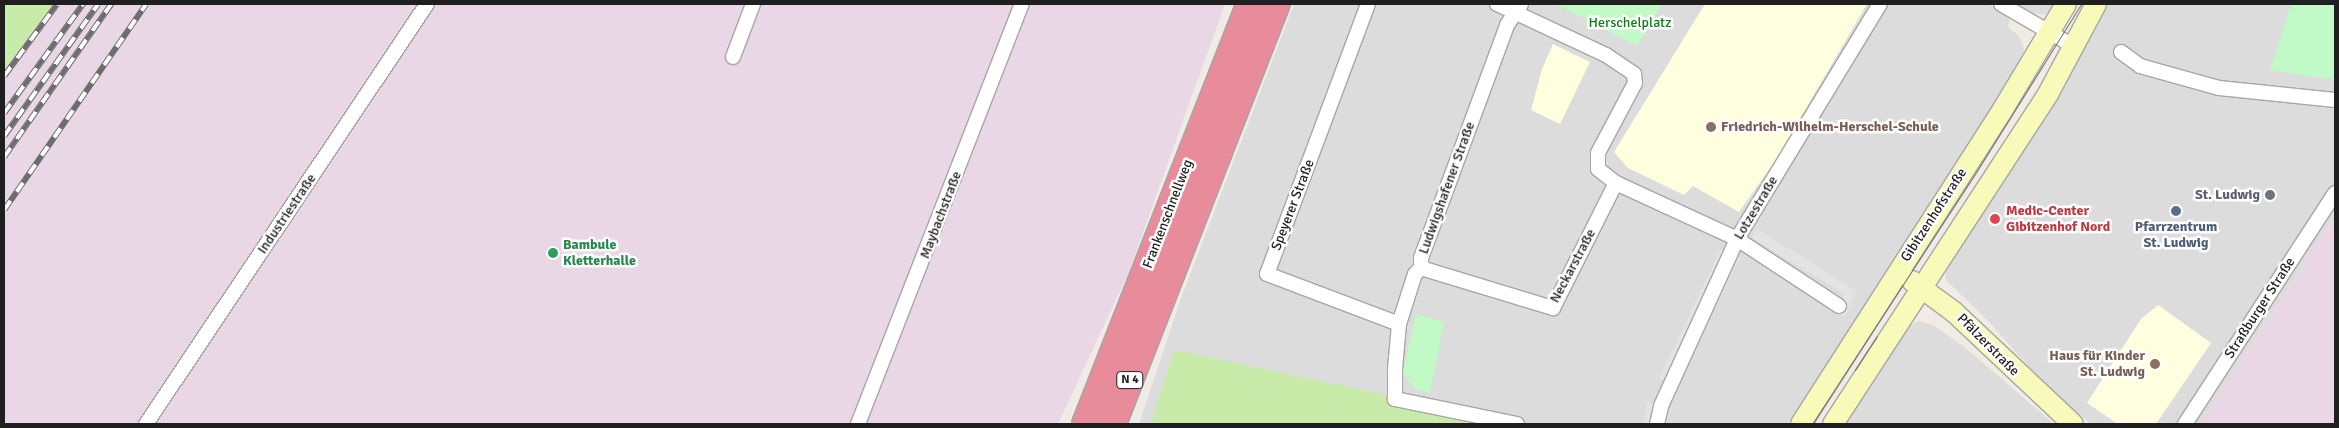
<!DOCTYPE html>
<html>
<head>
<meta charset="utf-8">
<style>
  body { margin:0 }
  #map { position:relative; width:2339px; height:428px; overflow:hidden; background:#f0ece5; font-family:Signika,sans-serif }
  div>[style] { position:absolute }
  .residential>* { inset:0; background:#dddcdc }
  .industrial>* { inset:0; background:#e9d7e5 }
  .education>* { inset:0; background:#ffffdf }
  .grass>* { inset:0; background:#c9ebaa }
  .park>* { inset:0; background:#c1fac6 }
  .parking>* { inset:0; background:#e3e3e3 }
  .roads { filter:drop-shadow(1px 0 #a6a6a6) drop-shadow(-1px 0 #a6a6a6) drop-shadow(0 1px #a6a6a6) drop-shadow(0 -1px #a6a6a6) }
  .street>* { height:14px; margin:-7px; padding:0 7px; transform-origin:7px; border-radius:7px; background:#fff }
  .secondary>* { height:20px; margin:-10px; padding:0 10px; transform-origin:10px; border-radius:10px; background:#f7fab8 }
  .highway>* { height:26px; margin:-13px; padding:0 13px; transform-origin:13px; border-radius:13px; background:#e88c9c }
  .tram>* { height:1px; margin:-0.5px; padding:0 0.5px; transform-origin:0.5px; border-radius:0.5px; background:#6d6d6d }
  .rail>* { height:5.5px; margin-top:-2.75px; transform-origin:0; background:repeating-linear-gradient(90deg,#fff 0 11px,#6d6d6d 0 22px); box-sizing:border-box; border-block:1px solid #6d6d6d }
  .dots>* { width:14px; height:14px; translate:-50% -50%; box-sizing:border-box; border:2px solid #fff; border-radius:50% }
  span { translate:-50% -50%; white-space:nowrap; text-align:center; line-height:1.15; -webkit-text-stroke:5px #fff; paint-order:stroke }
  .shield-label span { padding:1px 4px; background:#fff; border:1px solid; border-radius:4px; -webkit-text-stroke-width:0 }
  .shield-label { font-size:12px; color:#1f1f1f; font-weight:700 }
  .park-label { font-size:14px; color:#0a8014 }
  .education-label { font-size:14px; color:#785e54; font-weight:700 }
  .left { translate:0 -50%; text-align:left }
  .right { translate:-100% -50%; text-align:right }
  .street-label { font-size:14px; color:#1f1f1f }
  .worship-label { font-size:14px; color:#5b616d; font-weight:700 }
  .health-label { font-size:14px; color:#be3a42; font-weight:700 }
  .service-label { font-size:14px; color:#4e5e75; font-weight:700 }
  .leisure-label { font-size:14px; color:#27864d; font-weight:700 }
  .frame { position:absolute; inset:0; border:5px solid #1f1f1f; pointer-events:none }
</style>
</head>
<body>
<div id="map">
  <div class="residential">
    <i style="clip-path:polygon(1294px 4px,1989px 4px,2010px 19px,2008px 27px,2019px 36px,2024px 49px,2021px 62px,1981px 125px,1788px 424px,1139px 424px,1181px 298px)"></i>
    <i style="clip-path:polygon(2017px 4px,2057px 4px,2044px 15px,2033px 13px)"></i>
    <i style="clip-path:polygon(2101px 4px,2335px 4px,2335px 216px,2200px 424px,2091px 424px,2049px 390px,1992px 325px,1946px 280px,1946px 267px)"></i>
    <i style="clip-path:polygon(1919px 321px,1933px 325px,1967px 349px,2054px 424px,1845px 424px,1907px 328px)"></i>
  </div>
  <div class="industrial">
    <i style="clip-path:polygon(53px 4px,1225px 4px,1128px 274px,1058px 424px,4px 424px,4px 70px)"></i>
    <i style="clip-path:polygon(2335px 216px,2335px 424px,2200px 424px)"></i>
  </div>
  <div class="education">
    <i style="clip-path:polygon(1705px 4px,1867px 4px,1775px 161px,1739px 212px,1693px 186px,1684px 195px,1628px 168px,1614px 152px)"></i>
    <i style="clip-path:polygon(1553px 44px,1590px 62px,1560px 124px,1531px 110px,1542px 69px)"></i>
    <i style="clip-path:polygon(2158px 305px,2211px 343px,2156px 424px,2118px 424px,2087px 403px,2141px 319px)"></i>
  </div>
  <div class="grass">
    <i style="clip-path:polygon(4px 4px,53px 4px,4px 70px)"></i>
    <i style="clip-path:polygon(1174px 350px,1382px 394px,1496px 424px,1151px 424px)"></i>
  </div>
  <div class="park">
    <i style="clip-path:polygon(1556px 4px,1662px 4px,1637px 46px)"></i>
    <i style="clip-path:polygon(2291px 4px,2335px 4px,2335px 80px,2270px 70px)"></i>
    <i style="clip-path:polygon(1416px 314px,1444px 322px,1430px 393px,1414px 389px,1403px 372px)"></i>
  </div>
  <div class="parking">
    <i style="clip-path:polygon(1858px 25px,1863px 28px,1753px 205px,1749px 203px)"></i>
    <i style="clip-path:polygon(1757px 229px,1857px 291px,1844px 317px,1746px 254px,1750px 246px,1840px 303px,1845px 294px,1752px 238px)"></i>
    <i style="clip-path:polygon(1721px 249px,1726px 251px,1664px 381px,1659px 378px)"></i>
    <i style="clip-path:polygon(1734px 255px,1740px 258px,1669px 401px)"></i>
    <i style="clip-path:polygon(1647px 403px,1653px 404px,1649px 424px,1644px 424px)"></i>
  </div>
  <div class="roads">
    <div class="street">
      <i style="left:1368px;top:4px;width:288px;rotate:110.5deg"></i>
      <i style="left:1267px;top:274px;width:141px;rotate:20.7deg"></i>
      <i style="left:1497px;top:4px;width:120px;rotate:25.1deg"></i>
      <i style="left:1606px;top:55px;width:34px;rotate:34deg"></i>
      <i style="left:1634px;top:74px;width:9px;rotate:84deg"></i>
      <i style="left:1635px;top:83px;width:79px;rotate:117.9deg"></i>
      <i style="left:1598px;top:153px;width:16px;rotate:90deg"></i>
      <i style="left:1598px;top:169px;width:23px;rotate:38deg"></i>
      <i style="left:1616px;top:183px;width:133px;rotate:24.8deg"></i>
      <i style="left:1737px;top:239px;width:122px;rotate:33.3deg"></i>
      <i style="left:2001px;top:4px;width:86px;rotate:30.2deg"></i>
      <i style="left:2121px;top:52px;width:24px;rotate:36deg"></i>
      <i style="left:2140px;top:66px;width:82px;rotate:15.6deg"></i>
      <i style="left:2219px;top:88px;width:117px;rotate:5.9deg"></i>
      <i style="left:733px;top:57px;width:57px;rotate:-69.3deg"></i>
      <i style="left:1421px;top:268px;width:138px;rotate:16.9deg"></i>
      <i style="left:1553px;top:308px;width:140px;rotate:-63.3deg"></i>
      <i style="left:146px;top:424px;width:505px;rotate:-56.22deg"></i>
      <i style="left:858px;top:424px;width:451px;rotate:-68.7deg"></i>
      <i style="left:1517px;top:424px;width:125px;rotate:-168.4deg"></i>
      <i style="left:1395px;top:399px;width:30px;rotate:-90deg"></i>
      <i style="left:1395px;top:369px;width:45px;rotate:-84.9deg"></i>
      <i style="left:1399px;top:324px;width:52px;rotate:-72.3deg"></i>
      <i style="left:1415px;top:274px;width:8px;rotate:-45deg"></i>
      <i style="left:1421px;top:268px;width:10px;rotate:-90deg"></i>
      <i style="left:1421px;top:258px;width:248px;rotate:-69.7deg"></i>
      <i style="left:1507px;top:25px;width:25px;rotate:-56deg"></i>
      <i style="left:1657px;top:424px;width:18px;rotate:-77deg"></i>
      <i style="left:1661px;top:406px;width:183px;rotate:-65.5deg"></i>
      <i style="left:1737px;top:239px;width:275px;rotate:-58.7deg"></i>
      <i style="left:2185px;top:424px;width:275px;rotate:-57deg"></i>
    </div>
    <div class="secondary">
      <i style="left:1912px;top:281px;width:52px;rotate:36.4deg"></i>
      <i style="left:1954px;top:312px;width:163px;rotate:43.3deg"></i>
      <i style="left:1801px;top:424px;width:374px;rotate:-57.3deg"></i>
      <i style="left:2003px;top:109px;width:122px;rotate:-59deg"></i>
      <i style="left:1833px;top:424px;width:394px;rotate:-56.9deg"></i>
      <i style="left:2048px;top:94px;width:102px;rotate:-61.9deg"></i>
    </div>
    <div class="highway">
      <i style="left:1085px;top:424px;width:451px;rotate:-68.6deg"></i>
      <i style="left:1113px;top:424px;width:451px;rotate:-68.7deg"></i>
    </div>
  </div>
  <div class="tram">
    <i style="left:1855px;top:370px;width:40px;rotate:-57.1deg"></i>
    <i style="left:1812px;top:424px;width:304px;rotate:-56.9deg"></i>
    <i style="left:1978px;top:169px;width:195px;rotate:-58deg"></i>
  </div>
  <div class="rail">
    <i style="left:4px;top:76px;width:89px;rotate:-53.6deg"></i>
    <i style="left:4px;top:113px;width:135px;rotate:-54.1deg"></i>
    <i style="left:4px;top:136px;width:162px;rotate:-54.5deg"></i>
    <i style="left:4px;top:157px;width:187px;rotate:-55deg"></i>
    <i style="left:4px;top:210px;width:250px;rotate:-55.4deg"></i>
  </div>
  <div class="dots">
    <i style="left:1711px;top:127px;background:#8d6e63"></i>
    <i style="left:2270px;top:195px;background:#6b7280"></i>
    <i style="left:2176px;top:211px;background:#5c6f8a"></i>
    <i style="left:1995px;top:219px;background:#e0444e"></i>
    <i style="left:553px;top:253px;background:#2e9e5b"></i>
    <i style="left:2155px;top:364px;background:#8d6e63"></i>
  </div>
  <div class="shield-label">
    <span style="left:1130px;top:380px">N 4</span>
  </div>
  <div class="park-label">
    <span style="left:1630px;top:23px">Herschelplatz</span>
  </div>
  <div class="education-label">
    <span class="left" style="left:1721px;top:127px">Friedrich-Wilhelm-Herschel-Schule</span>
    <span class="right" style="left:2145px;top:364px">Haus für Kinder<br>St. Ludwig</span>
  </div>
  <div class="street-label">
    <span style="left:1447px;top:188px;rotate:-70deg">Ludwigshafener Straße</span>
    <span style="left:1293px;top:205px;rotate:-69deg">Speyerer Straße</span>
    <span style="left:1756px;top:208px;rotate:-59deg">Lotzestraße</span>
    <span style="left:287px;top:214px;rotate:-56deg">Industriestraße</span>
    <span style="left:1168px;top:214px;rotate:-69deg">Frankenschnellweg</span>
    <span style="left:941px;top:215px;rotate:-69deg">Maybachstraße</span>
    <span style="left:1934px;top:215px;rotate:-57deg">Gibitzenhofstraße</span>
    <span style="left:1573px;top:266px;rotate:-62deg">Neckarstraße</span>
    <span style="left:2260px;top:308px;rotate:-57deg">Straßburger Straße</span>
    <span style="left:1988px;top:345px;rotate:45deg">Pfälzerstraße</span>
  </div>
  <div class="worship-label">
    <span class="right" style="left:2260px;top:195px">St. Ludwig</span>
  </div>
  <div class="health-label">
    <span class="left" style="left:2006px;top:219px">Medic-Center<br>Gibitzenhof Nord</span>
  </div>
  <div class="service-label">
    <span style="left:2176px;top:235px">Pfarrzentrum<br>St. Ludwig</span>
  </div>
  <div class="leisure-label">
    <span class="left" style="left:563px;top:253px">Bambule<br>Kletterhalle</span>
  </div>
  <div class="frame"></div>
</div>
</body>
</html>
